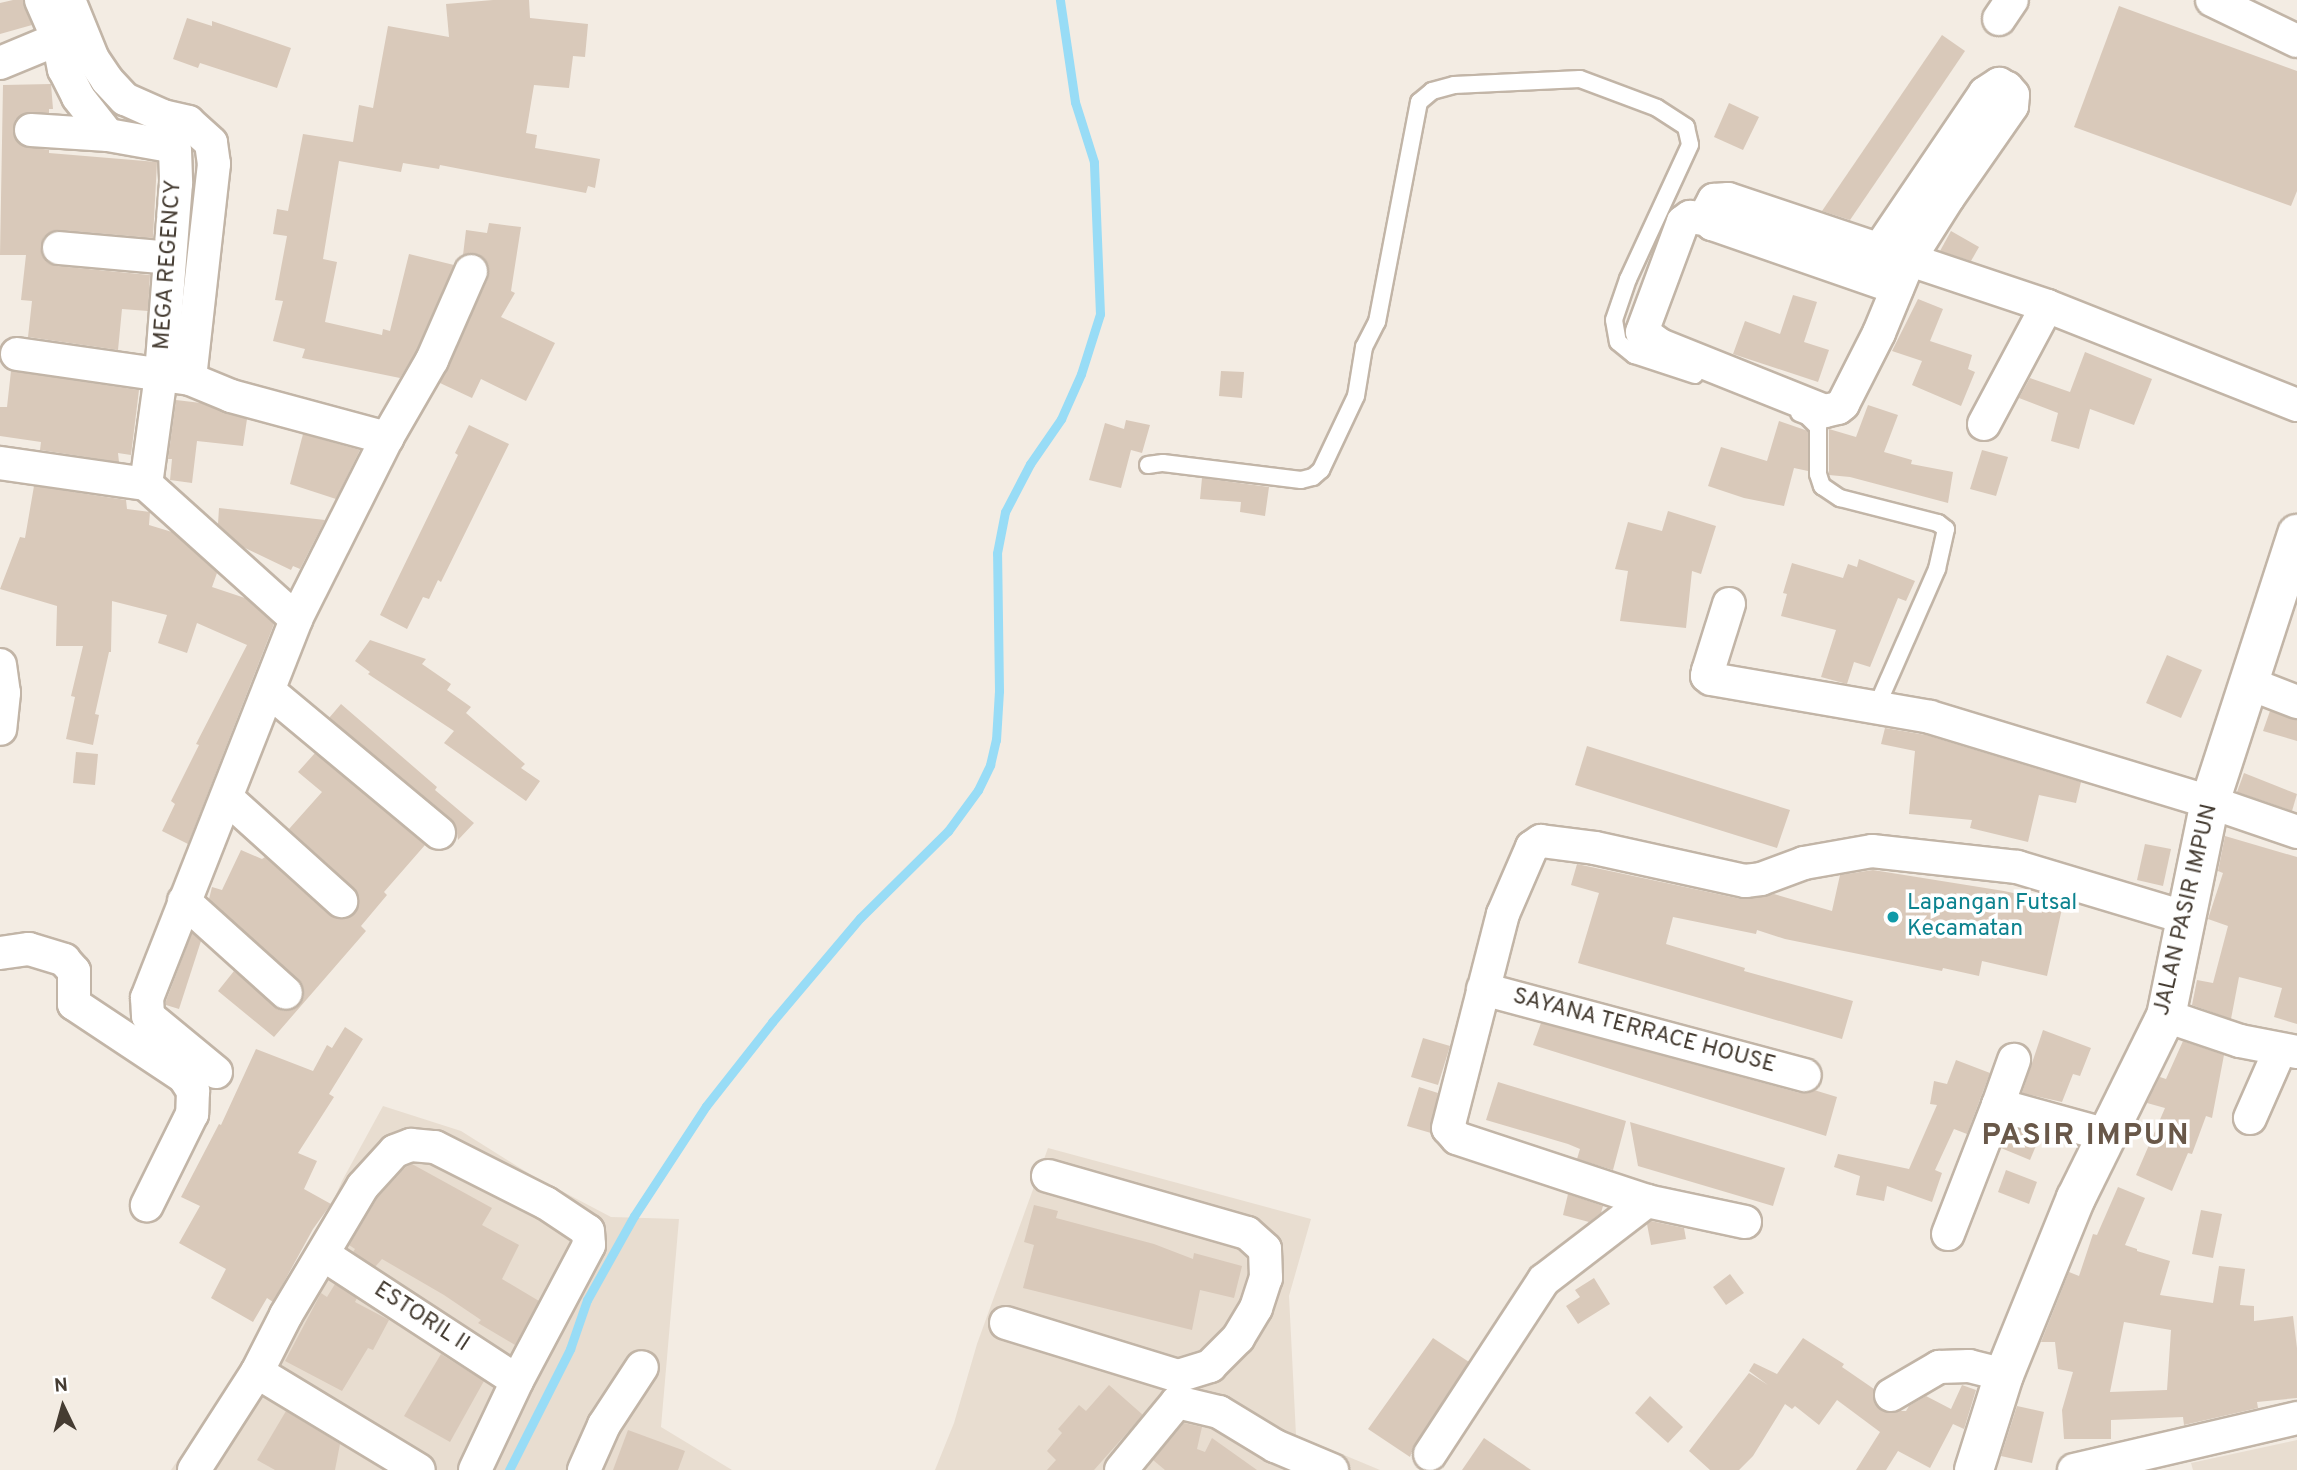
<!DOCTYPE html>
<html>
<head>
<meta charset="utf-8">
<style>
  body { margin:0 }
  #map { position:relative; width:2297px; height:1470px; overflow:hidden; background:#f3ece3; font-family:Overpass,sans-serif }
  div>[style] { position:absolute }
  .residential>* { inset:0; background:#e8ddd0 }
  .stream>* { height:9px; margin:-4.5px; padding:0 4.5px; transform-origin:4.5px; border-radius:4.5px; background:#98dcf6 }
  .building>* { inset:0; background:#d9c9ba }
  .roads { filter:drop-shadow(2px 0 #c2b5a7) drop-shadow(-2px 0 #c2b5a7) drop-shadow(0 2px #c2b5a7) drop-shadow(0 -2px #c2b5a7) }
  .service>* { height:16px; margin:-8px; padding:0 8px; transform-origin:8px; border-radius:8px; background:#fff }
  .minor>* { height:32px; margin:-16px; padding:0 16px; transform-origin:16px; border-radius:16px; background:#fff }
  .tertiary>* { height:38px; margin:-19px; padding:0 19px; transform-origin:19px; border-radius:19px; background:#fff }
  .dots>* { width:19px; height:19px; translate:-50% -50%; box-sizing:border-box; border:4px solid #fff; border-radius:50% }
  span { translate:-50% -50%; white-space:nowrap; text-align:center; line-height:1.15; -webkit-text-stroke:7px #fff; paint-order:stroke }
  .street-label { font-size:23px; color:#453c32 }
  .culture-label { font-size:23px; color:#0d838f }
  .left { translate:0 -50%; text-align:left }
  .district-label { font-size:30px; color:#695849; font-weight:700; letter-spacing:2px }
  .north { position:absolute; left:28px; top:1372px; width:70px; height:70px; -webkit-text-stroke:5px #fff; paint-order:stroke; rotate:355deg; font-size:19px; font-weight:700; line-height:28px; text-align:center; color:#453c32 }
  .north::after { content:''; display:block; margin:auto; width:24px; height:32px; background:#453c32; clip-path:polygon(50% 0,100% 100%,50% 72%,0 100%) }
</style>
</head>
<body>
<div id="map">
  <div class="residential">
    <i style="clip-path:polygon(383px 1106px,461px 1131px,533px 1176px,611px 1217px,679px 1219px,661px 1427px,732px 1470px,171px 1470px,244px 1363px,272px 1307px,314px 1244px,342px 1181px)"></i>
    <i style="clip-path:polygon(1048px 1148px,1311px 1219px,1289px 1296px,1296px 1435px,1380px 1470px,935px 1470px,954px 1423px,977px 1344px)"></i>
    <i style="clip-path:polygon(2297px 1440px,2297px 1470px,2193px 1470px,2191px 1463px)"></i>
  </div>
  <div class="stream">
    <i style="left:509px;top:1470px;width:136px;rotate:-63.2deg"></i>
    <i style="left:570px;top:1349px;width:52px;rotate:-70.9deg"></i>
    <i style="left:587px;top:1300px;width:96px;rotate:-60.8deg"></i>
    <i style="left:634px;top:1216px;width:131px;rotate:-56.8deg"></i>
    <i style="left:706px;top:1106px;width:107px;rotate:-51.8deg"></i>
    <i style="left:772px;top:1022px;width:136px;rotate:-49.8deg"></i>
    <i style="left:860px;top:918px;width:124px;rotate:-44.7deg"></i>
    <i style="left:948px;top:831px;width:51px;rotate:-53.8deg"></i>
    <i style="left:978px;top:790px;width:28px;rotate:-64deg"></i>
    <i style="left:990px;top:765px;width:26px;rotate:-77deg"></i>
    <i style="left:996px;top:740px;width:49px;rotate:-86.5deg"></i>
    <i style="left:999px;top:691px;width:138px;rotate:-90.8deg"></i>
    <i style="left:997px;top:553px;width:42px;rotate:-79deg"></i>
    <i style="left:1005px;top:512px;width:54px;rotate:-62.5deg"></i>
    <i style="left:1030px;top:464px;width:55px;rotate:-55.4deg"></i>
    <i style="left:1061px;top:419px;width:49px;rotate:-66deg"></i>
    <i style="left:1081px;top:374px;width:63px;rotate:-72.4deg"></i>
    <i style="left:1100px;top:314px;width:152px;rotate:-92.3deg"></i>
    <i style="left:1094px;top:162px;width:63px;rotate:-107.6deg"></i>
    <i style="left:1075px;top:102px;width:103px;rotate:-98.4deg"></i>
  </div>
  <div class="building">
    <i style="clip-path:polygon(13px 0,23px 0,32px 25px,0 34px,0 3px)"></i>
    <i style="clip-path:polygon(493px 0,529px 0,530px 18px,588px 24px,585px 57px,573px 56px,569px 88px,534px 85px,526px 133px,537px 135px,535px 148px,600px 159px,595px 188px,588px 186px,586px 193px,440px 165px,439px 169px,403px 163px,401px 172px,339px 161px,323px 259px,337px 262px,325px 322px,382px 335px,383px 329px,390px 331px,409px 254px,454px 265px,416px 352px,400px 378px,302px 358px,305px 349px,273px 341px,283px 301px,275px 300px,287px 236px,273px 234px,277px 209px,288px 211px,303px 134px,353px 142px,359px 105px,373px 108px,388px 26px,449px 37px,446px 4px)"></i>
    <i style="clip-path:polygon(2119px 6px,2297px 71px,2297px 191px,2291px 206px,2074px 127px)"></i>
    <i style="clip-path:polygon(187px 18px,212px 26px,212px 21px,291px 48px,277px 88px,200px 63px,198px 68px,173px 59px)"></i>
    <i style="clip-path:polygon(1942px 35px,1965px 51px,1940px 88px,1850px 220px,1822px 211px)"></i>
    <i style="clip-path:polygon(51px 84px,53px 109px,49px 109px,49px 113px,24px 113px,15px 120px,13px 130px,20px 145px,49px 150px,49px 153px,157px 162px,153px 238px,60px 230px,44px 237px,41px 246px,43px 256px,57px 266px,150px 275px,148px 311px,122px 309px,118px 350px,28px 337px,32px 301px,21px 300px,26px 255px,0 255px,3px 85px)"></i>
    <i style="clip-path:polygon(1729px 103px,1759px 117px,1743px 150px,1714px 137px)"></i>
    <i style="clip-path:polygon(489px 223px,521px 227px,511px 291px,515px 293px,501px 317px,555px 343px,526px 401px,481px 379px,472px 398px,440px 383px,488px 278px,489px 268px,485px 260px,478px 254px,463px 255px,466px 230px,487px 233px)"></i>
    <i style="clip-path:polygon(1951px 231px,1979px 247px,1971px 261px,1940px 251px)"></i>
    <i style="clip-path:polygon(1793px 295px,1817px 302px,1804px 342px,1829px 350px,1818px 382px,1733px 354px,1745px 321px,1780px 334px)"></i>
    <i style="clip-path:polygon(1918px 299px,1943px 309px,1930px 341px,1972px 355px,1968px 369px,1975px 372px,1961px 406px,1912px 385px,1922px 361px,1892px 351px)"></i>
    <i style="clip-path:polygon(2085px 352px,2152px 379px,2134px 425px,2090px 409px,2079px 449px,2051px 441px,2058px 413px,2019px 398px,2030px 378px,2070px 392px)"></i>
    <i style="clip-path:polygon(11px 371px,139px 390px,131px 455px,118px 453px,119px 462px,40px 450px,41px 442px,0 436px,0 407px,7px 407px)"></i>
    <i style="clip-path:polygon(1221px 371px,1244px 372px,1242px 398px,1219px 396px)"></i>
    <i style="clip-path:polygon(176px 400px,201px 403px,247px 419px,243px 446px,197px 441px,192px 483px,170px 480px,172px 459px,168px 459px)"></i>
    <i style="clip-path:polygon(1868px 405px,1898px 415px,1884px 452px,1912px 460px,1911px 464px,1953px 472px,1948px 503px,1850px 477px,1829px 475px,1829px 429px,1856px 437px)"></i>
    <i style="clip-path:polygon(1126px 420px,1150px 425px,1142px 453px,1131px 450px,1121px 488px,1089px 480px,1105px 423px,1124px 429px)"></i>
    <i style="clip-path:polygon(1779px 421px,1808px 431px,1808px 471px,1794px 468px,1784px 506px,1744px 498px,1708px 486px,1721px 447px,1767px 461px)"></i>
    <i style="clip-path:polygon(469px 425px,509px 444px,441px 582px,438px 580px,429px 599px,423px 597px,407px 629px,380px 615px,458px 455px,455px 453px)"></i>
    <i style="clip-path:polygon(303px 434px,360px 450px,336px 499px,290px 484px)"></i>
    <i style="clip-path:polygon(1982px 450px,2008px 457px,1996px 496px,1970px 489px)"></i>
    <i style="clip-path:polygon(1202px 478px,1269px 487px,1265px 516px,1240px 512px,1241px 502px,1200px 499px)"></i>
    <i style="clip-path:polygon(34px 486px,126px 500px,127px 509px,150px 512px,149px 525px,172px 532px,217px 573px,212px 587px,245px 598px,274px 624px,188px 844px,162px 831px,175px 804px,171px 801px,199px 745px,196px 744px,247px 645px,197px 623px,187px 653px,158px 643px,167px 615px,112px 601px,111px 652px,109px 652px,95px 714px,99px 715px,93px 745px,66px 739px,75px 697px,71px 696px,83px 646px,56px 646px,57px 606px,0 589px,20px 537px,25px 538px)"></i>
    <i style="clip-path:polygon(219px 508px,325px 520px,300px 569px,293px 566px,291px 570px,243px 547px,218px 524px)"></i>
    <i style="clip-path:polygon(1668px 511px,1716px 526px,1701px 574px,1692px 571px,1686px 628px,1620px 621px,1628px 571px,1615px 569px,1628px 522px,1662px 531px)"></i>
    <i style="clip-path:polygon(1859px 559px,1915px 581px,1906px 601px,1898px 598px,1870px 667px,1854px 662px,1847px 684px,1821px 677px,1836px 630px,1781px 616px,1787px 594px,1783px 593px,1792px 563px,1843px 578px,1848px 564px,1857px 567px)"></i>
    <i style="clip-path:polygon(370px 640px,426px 659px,422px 664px,451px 684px,447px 690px,471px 707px,466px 713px,525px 764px,521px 768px,540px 781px,526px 801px,444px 743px,454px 731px,368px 674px,370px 672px,355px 661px)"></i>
    <i style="clip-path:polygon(2167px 655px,2202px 670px,2181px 718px,2146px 703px)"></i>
    <i style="clip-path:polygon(341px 704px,437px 787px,435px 790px,474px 823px,458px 840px,456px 827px,451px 819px,329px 718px)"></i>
    <i style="clip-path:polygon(2270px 711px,2297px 720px,2297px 741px,2263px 731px)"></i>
    <i style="clip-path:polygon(1885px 728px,1926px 735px,2081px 782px,2076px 803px,2039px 795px,2028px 842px,1970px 828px,1972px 820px,1909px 814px,1915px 751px,1881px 744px)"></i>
    <i style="clip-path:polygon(1587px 746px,1790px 810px,1777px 848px,1575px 785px)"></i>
    <i style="clip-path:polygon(76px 752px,98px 754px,95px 785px,73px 783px)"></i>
    <i style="clip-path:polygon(315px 753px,425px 845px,384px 892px,387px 895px,361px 926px,366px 931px,274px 1037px,218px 991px,234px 971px,283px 1011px,300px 1005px,304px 996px,303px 987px,209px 899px,212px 887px,222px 890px,241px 850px,262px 859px,265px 857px,329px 915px,346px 919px,355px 913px,359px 904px,354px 888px,289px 829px,322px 792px,298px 772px)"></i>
    <i style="clip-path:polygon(2244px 773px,2297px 794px,2292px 811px,2237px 792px)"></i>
    <i style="clip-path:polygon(2225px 836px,2297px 857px,2297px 1024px,2274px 1017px,2282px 988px,2239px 977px,2231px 1019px,2192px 1005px,2197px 980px,2213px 983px,2228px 926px,2208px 919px,2223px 873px,2218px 871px)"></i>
    <i style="clip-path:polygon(2145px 844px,2171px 849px,2163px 886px,2137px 880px)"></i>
    <i style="clip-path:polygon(1577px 864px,1741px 899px,1774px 894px,1832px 911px,1840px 875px,1873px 870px,2004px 891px,2063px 904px,2047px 976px,1982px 961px,1979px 976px,1943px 968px,1942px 971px,1785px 939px,1757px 930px,1756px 934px,1673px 917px,1666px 944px,1745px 968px,1744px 971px,1853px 1001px,1842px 1039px,1578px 963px,1599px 893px,1571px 885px)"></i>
    <i style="clip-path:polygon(192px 933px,201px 941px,179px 1009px,166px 1005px,166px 1001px)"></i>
    <i style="clip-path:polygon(1541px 1023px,1800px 1093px,1814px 1090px,1837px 1097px,1826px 1136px,1533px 1045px)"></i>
    <i style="clip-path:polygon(345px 1027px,363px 1039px,329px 1094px,334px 1097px,298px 1153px,317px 1161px,304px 1189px,331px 1204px,313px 1229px,273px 1302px,267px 1298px,253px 1322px,211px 1298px,226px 1269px,179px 1243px,200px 1206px,181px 1197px,219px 1124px,221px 1125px,256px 1049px,313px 1071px,327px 1045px,332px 1048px)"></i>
    <i style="clip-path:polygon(2043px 1030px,2091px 1048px,2080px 1076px,2073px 1074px,2062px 1102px,2022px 1093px)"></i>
    <i style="clip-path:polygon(1423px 1038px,1450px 1046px,1438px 1085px,1411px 1077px)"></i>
    <i style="clip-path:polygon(2183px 1041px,2224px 1055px,2212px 1118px,2206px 1116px,2192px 1154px,2188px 1153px,2172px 1191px,2136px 1175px,2165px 1108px,2147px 1103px,2160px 1077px,2166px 1079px)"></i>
    <i style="clip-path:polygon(1956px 1060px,1990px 1073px,1967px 1134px,1954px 1129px,1935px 1170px,1942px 1173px,1932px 1202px,1887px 1186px,1884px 1201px,1856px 1195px,1860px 1176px,1834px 1167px,1838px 1154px,1909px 1169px,1937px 1105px,1930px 1104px,1934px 1081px,1947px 1084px)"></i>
    <i style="clip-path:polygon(1498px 1082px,1626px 1121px,1613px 1170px,1577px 1159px,1580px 1149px,1568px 1144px,1486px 1120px)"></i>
    <i style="clip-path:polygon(1419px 1087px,1438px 1093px,1431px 1133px,1407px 1126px)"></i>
    <i style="clip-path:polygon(1630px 1122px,1785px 1168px,1773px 1206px,1638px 1166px)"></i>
    <i style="clip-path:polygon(2009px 1127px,2040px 1136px,2030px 1160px,2001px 1148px)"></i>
    <i style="clip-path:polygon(412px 1164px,492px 1208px,482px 1225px,519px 1245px,502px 1279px,539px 1301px,515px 1345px,478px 1323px,481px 1320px,444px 1295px,382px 1259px,375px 1267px,353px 1252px,355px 1249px,349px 1245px,378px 1197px,406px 1167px)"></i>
    <i style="clip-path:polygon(2006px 1170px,2037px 1182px,2029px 1204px,1998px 1192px)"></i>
    <i style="clip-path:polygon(evenodd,2118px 1187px,2145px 1198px,2125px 1245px,2137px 1249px,2137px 1251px,2170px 1261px,2160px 1295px,2213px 1303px,2219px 1266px,2245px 1269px,2240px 1305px,2254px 1306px,2254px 1321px,2293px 1316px,2297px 1348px,2297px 1398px,2257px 1402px,2258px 1408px,2184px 1425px,2183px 1417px,2111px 1420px,2111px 1439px,2064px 1439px,2062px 1410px,2073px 1372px,2058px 1369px,2055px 1342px,2041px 1342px,2069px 1272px,2079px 1276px,2093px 1234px,2097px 1235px,2118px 1187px,2124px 1322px,2171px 1330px,2167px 1390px,2110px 1392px,2124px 1322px)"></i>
    <i style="clip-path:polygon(1568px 1194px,1603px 1206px,1601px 1213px,1589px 1222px,1563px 1215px)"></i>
    <i style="clip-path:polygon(1034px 1205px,1058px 1211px,1056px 1218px,1154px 1244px,1193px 1259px,1194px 1253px,1242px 1266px,1234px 1298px,1200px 1290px,1192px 1330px,1023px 1288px,1034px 1245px,1024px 1242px)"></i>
    <i style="clip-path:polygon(2201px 1210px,2222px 1214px,2213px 1258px,2192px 1254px)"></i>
    <i style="clip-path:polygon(1651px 1221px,1684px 1228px,1686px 1239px,1651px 1245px,1647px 1224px)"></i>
    <i style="clip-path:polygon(1730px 1274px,1744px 1293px,1726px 1305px,1713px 1287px)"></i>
    <i style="clip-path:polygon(1594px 1278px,1610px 1304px,1578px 1324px,1566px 1306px,1580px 1297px,1575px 1290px)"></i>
    <i style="clip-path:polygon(335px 1284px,357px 1298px,355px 1302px,389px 1320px,373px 1350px,368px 1348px,342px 1391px,285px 1361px,321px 1293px,327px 1297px)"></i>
    <i style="clip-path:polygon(1433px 1338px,1469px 1362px,1415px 1444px,1410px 1457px,1368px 1429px)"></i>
    <i style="clip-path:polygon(1803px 1338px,1844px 1364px,1842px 1367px,1874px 1389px,1875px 1404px,1883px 1411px,1906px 1411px,1909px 1406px,1926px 1396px,1951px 1409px,1962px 1385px,1976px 1390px,1964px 1429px,1953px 1424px,1930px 1468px,1898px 1451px,1886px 1470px,1856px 1470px,1880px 1432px,1837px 1400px,1819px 1425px,1795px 1406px,1792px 1409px,1785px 1404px,1753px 1456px,1739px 1470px,1710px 1470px,1689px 1451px,1749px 1373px,1768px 1385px,1749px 1371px,1754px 1363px,1777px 1374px)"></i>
    <i style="clip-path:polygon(441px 1354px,484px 1381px,450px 1442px,404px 1416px)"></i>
    <i style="clip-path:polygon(1109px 1385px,1143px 1415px,1094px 1470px,1047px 1470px,1056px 1460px,1047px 1451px,1062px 1433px,1058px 1429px,1079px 1405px,1086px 1411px)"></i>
    <i style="clip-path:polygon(1650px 1396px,1683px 1427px,1668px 1443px,1635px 1413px)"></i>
    <i style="clip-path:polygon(2017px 1406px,2044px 1412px,2032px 1463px,2001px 1456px)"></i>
    <i style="clip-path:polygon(286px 1411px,340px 1444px,335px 1470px,275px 1470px,257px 1460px)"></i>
    <i style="clip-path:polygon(1184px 1423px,1202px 1427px,1197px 1449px,1205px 1452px,1212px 1438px,1257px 1470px,1165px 1470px,1153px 1460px)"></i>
    <i style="clip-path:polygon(628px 1430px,685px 1451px,678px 1470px,613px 1470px)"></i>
    <i style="clip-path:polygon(1484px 1438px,1531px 1470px,1462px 1470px)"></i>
  </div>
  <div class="roads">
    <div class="service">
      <i style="left:1799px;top:413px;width:9px;rotate:21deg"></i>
      <i style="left:1807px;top:416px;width:16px;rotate:45deg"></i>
      <i style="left:1818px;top:427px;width:47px;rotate:90deg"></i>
      <i style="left:1818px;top:474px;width:13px;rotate:72deg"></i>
      <i style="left:1822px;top:486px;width:22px;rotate:34deg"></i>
      <i style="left:1840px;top:498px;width:101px;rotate:14.3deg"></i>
      <i style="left:1938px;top:523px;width:10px;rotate:37deg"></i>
      <i style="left:1946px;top:529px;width:41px;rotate:102.7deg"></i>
      <i style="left:1937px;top:569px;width:152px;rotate:113.7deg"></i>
      <i style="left:1148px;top:465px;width:15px;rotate:-8deg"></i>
      <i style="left:1163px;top:463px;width:139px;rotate:7deg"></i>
      <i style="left:1301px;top:480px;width:12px;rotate:-14deg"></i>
      <i style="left:1313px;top:477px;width:11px;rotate:-41deg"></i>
      <i style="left:1321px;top:470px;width:82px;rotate:-64.7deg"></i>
      <i style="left:1356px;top:396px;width:50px;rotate:-80.7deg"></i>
      <i style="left:1364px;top:347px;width:28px;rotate:-63deg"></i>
      <i style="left:1377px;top:322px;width:224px;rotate:-79.2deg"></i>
      <i style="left:1419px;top:102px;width:17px;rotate:-40deg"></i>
      <i style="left:1432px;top:91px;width:23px;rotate:-15deg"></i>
      <i style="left:1454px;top:85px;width:126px;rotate:-2.7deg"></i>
      <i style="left:1580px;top:79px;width:82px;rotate:20.6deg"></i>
      <i style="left:1657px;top:108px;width:35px;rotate:33deg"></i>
      <i style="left:1686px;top:127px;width:18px;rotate:77deg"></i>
      <i style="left:1690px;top:145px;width:148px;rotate:114.8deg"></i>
      <i style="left:1628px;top:279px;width:43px;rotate:108.9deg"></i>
      <i style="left:1614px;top:320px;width:22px;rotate:80deg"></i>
      <i style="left:1618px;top:342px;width:21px;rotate:39deg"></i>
      <i style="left:1634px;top:355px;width:64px;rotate:18.2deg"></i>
    </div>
    <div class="minor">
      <i style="left:41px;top:0;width:43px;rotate:66.4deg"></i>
      <i style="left:58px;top:39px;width:31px;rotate:79deg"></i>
      <i style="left:64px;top:69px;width:31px;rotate:63deg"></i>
      <i style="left:78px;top:97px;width:48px;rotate:51.7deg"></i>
      <i style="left:108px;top:135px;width:63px;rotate:10.1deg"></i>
      <i style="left:170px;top:146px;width:6px;rotate:39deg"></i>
      <i style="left:175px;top:150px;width:33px;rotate:88deg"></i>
      <i style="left:176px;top:183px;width:193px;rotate:94.5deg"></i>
      <i style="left:161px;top:375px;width:110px;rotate:97.8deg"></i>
      <i style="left:146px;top:484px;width:202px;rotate:42deg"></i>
      <i style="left:69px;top:0;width:64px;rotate:67.9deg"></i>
      <i style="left:93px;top:59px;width:25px;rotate:56deg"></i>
      <i style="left:107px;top:80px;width:26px;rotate:47deg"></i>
      <i style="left:125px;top:99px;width:42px;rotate:24.1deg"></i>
      <i style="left:163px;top:116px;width:26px;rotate:13deg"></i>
      <i style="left:188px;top:122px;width:31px;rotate:42deg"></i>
      <i style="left:211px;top:143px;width:21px;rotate:82deg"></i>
      <i style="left:214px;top:164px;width:216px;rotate:96.4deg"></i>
      <i style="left:2212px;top:0;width:94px;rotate:25.8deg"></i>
      <i style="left:1999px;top:19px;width:23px;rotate:-56deg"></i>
      <i style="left:0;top:63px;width:63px;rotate:-22.5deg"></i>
      <i style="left:31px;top:130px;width:77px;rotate:3.7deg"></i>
      <i style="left:1708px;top:220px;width:7px;rotate:-98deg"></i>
      <i style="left:1707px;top:213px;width:15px;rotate:-62deg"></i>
      <i style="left:1714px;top:200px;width:14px;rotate:-4deg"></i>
      <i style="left:1728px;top:199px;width:336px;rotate:18.5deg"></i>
      <i style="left:2047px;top:306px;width:269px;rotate:21.6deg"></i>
      <i style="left:59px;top:248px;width:111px;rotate:5.1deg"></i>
      <i style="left:1865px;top:276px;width:32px;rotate:-62deg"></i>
      <i style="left:1880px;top:248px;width:187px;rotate:-55.9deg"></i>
      <i style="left:1985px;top:93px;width:17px;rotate:-33deg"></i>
      <i style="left:1999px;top:84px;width:9px;rotate:27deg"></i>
      <i style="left:2007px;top:88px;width:9px;rotate:49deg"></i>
      <i style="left:2013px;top:95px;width:11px;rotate:95deg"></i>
      <i style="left:2012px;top:106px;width:112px;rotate:124.8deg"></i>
      <i style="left:1948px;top:198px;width:71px;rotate:122.3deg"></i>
      <i style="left:1910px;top:258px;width:81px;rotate:112.5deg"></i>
      <i style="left:1879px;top:333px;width:80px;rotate:116.9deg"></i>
      <i style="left:1843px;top:404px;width:6px;rotate:141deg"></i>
      <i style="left:1838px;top:408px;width:13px;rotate:167deg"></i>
      <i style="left:1825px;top:411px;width:178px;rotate:-158.2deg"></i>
      <i style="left:1660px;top:345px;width:22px;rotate:-144deg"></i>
      <i style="left:1642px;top:332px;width:117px;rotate:-69.6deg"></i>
      <i style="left:1683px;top:222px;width:9px;rotate:-36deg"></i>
      <i style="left:1690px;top:217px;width:18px;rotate:9deg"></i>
      <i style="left:1708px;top:220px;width:6px;rotate:45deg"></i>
      <i style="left:1712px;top:224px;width:196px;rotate:19.1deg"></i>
      <i style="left:17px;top:354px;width:175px;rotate:8.2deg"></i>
      <i style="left:190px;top:379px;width:44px;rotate:22.5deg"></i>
      <i style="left:231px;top:396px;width:162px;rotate:15.1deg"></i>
      <i style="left:387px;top:438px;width:90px;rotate:-60deg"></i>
      <i style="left:432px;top:360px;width:97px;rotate:-66.3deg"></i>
      <i style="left:1984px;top:424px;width:134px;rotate:-61.9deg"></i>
      <i style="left:0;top:463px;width:148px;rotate:8.2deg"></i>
      <i style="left:1729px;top:604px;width:70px;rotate:107.4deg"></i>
      <i style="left:1708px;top:671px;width:5px;rotate:101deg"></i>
      <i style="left:1707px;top:676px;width:5px;rotate:37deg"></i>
      <i style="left:1711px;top:679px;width:222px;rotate:9.8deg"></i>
      <i style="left:1930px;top:717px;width:293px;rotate:16.9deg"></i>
      <i style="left:2210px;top:802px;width:92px;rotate:19deg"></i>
      <i style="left:0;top:665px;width:28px;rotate:82deg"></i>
      <i style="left:4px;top:693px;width:36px;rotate:96deg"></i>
      <i style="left:2248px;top:683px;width:53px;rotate:21.2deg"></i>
      <i style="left:270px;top:692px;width:220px;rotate:39.8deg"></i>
      <i style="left:227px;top:798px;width:154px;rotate:42.1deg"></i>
      <i style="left:184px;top:901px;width:137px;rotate:42deg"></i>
      <i style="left:0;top:953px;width:29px;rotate:-8deg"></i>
      <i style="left:29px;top:949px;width:37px;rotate:17deg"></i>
      <i style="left:64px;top:960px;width:15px;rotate:48deg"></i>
      <i style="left:74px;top:971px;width:33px;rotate:90deg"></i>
      <i style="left:74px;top:1004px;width:132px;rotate:33.6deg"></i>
      <i style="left:184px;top:1077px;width:17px;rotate:57deg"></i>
      <i style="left:193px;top:1091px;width:23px;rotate:92deg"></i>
      <i style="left:192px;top:1114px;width:102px;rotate:116.3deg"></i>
      <i style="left:1483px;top:989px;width:333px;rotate:15deg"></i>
      <i style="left:2166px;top:1016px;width:78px;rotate:18.7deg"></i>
      <i style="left:2240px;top:1041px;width:58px;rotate:10.9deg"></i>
      <i style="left:216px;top:1072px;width:88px;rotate:-140.5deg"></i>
      <i style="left:148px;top:1016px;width:18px;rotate:-93deg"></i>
      <i style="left:147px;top:998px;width:407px;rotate:-68.5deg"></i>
      <i style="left:296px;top:619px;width:203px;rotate:-63.3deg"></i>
      <i style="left:1998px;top:1105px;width:48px;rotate:-70.4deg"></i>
      <i style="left:2250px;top:1118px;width:74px;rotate:-66.2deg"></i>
      <i style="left:1745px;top:1222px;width:100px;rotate:-167.9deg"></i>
      <i style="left:1647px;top:1201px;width:200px;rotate:-161.7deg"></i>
      <i style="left:1457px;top:1138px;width:13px;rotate:-132deg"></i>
      <i style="left:1448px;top:1128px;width:221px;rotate:-75.6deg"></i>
      <i style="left:1503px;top:914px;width:73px;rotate:-66.6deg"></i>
      <i style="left:1532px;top:847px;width:11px;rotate:-34deg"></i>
      <i style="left:1541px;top:841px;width:54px;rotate:7.4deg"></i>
      <i style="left:1595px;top:848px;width:154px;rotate:12.4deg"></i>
      <i style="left:1745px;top:881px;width:16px;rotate:-7deg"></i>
      <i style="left:1761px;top:879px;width:46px;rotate:-20.4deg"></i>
      <i style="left:1804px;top:863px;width:69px;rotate:-10deg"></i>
      <i style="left:1872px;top:851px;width:146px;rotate:6.3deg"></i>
      <i style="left:2017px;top:867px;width:174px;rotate:16.7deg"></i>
      <i style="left:1948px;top:1234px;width:138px;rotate:-68.8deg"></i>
      <i style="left:1998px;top:1105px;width:113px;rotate:15.4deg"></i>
      <i style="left:324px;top:1255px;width:230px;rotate:33.1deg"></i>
      <i style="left:1006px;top:1323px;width:180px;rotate:17.1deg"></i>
      <i style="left:1178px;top:1376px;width:34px;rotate:-17deg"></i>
      <i style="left:1210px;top:1366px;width:40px;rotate:-45deg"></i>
      <i style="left:1238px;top:1338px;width:35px;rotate:-59deg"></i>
      <i style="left:1256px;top:1308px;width:32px;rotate:-72deg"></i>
      <i style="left:1266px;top:1278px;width:29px;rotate:-92deg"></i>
      <i style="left:1265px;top:1249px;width:24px;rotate:-138deg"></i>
      <i style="left:1247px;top:1233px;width:207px;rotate:-164deg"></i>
      <i style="left:257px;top:1372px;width:189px;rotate:31.2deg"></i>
      <i style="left:1891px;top:1395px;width:56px;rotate:-30.3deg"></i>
      <i style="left:1939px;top:1367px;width:30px;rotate:-2deg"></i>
      <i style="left:1969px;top:1366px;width:36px;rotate:14deg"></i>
      <i style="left:1177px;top:1402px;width:43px;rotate:13.4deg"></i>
      <i style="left:1219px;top:1412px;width:66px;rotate:31.3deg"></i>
      <i style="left:1275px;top:1446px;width:62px;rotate:22.8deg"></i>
      <i style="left:1430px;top:1454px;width:208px;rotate:-56.8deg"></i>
      <i style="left:1544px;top:1280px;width:130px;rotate:-37.5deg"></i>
      <i style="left:194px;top:1470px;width:117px;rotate:-57.3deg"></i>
      <i style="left:257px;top:1372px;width:64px;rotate:-63deg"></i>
      <i style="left:286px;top:1315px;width:150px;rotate:-59.2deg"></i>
      <i style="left:363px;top:1186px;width:47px;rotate:-47.6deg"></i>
      <i style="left:395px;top:1151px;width:17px;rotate:-21deg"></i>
      <i style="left:411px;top:1145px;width:24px;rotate:5deg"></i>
      <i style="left:435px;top:1147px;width:124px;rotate:26.8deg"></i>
      <i style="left:546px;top:1203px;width:50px;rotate:33.7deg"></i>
      <i style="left:588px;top:1231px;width:14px;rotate:86deg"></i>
      <i style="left:589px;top:1245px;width:154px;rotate:117.9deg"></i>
      <i style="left:517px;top:1381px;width:98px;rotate:115.3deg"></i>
      <i style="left:584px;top:1470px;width:49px;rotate:-66deg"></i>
      <i style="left:604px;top:1425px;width:69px;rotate:-56.8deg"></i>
      <i style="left:1121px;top:1470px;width:88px;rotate:-50.5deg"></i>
      <i style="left:2074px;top:1470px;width:229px;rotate:-13.1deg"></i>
    </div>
    <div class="tertiary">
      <i style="left:1974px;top:1470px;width:100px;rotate:-72.5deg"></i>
      <i style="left:2004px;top:1375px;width:191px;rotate:-67.9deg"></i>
      <i style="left:2076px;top:1198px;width:203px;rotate:-63.7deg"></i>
      <i style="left:2166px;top:1016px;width:218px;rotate:-78.4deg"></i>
      <i style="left:2210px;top:802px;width:282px;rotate:-72deg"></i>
    </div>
  </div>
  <div class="dots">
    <i style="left:1893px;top:917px;background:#0f9aa8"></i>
  </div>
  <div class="street-label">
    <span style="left:169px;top:265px;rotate:-86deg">MEGA REGENCY</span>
    <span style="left:2187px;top:910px;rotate:-77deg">JALAN PASIR IMPUN</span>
    <span style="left:1644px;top:1032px;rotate:15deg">SAYANA TERRACE HOUSE</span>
    <span style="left:421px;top:1318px;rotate:33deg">ESTORIL II</span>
  </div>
  <div class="culture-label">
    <span class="left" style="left:1907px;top:917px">Lapangan Futsal<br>Kecamatan</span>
  </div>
  <div class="district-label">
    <span style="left:2086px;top:1137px">PASIR IMPUN</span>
  </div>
  <div class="north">N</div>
</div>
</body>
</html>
